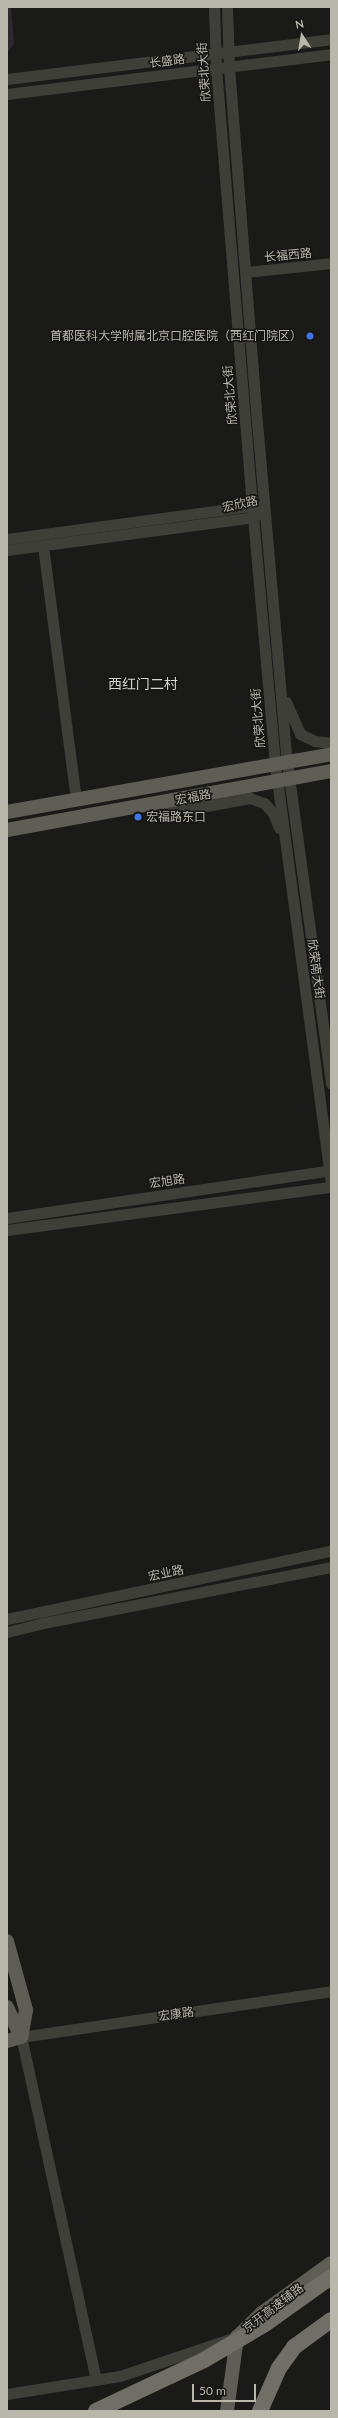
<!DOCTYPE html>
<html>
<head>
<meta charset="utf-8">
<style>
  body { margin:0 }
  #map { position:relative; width:338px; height:2418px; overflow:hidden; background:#1a1b19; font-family:Lato,"Noto Sans SC",sans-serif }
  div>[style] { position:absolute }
  .green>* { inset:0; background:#2f272e }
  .minor>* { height:11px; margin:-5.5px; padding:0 5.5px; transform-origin:5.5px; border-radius:5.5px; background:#3f3f3a }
  .major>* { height:14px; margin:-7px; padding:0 7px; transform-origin:7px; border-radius:7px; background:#5e5d56 }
  .highway>* { height:16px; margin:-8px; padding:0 8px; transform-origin:8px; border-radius:8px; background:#706e66 }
  .highway-bridge>* { height:16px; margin:-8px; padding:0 8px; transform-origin:8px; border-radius:8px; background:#706e66 }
  .dots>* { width:11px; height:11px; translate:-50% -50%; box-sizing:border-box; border:2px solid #151614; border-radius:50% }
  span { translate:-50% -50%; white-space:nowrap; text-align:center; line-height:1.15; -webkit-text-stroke:3px #151614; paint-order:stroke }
  .street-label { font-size:12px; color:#b9b6ac }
  .poi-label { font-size:12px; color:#b9b6ac }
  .right { translate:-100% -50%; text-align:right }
  .left { translate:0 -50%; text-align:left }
  .quarter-label { font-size:14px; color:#d6d4cc }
  .frame { position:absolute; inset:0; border:8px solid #b9b6ac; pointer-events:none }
  .north { position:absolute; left:282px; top:16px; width:40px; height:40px; -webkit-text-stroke:3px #151614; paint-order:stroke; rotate:348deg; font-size:11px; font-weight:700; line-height:16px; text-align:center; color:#b9b6ac }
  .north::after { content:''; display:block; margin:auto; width:14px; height:18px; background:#b9b6ac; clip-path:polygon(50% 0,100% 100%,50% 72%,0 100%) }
  .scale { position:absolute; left:192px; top:2384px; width:64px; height:18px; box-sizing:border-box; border:2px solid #b9b6ac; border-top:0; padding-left:5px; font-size:12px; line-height:14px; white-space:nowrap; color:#b9b6ac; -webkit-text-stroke:3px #151614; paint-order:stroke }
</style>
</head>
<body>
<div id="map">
  <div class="green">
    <i style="clip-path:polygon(7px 7px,11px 7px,14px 44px,7px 53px)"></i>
  </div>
  <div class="minor">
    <i style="left:214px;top:7px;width:61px;rotate:88.1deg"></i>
    <i style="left:216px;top:68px;width:451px;rotate:85.3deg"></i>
    <i style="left:253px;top:517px;width:248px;rotate:84.9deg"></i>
    <i style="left:275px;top:764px;width:425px;rotate:82.4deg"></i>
    <i style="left:227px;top:7px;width:60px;rotate:88.1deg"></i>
    <i style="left:229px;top:67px;width:356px;rotate:85.5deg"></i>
    <i style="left:257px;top:422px;width:341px;rotate:85deg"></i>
    <i style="left:287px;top:762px;width:325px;rotate:82.2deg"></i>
    <i style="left:7px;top:79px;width:326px;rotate:-7deg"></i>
    <i style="left:7px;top:94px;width:326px;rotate:-7deg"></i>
    <i style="left:246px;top:272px;width:85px;rotate:-6deg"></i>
    <i style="left:7px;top:539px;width:247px;rotate:-7.7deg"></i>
    <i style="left:252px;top:506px;width:7px;rotate:27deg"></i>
    <i style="left:43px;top:546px;width:256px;rotate:82.6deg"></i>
    <i style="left:7px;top:550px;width:248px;rotate:-7.6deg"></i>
    <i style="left:253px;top:517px;width:7px;rotate:-27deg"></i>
    <i style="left:286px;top:702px;width:35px;rotate:66deg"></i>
    <i style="left:300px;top:734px;width:17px;rotate:25deg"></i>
    <i style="left:315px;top:741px;width:16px;rotate:7deg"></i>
    <i style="left:165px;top:803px;width:26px;rotate:13deg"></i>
    <i style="left:190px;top:809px;width:61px;rotate:-10.4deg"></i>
    <i style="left:250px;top:798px;width:15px;rotate:20deg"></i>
    <i style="left:264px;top:803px;width:13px;rotate:48deg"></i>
    <i style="left:273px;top:813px;width:16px;rotate:68deg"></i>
    <i style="left:7px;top:1218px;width:328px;rotate:-8.4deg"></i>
    <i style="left:7px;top:1230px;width:327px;rotate:-7.6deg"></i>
    <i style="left:7px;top:1619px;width:331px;rotate:-11.9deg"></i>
    <i style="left:7px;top:1632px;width:37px;rotate:-14deg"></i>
    <i style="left:43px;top:1623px;width:293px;rotate:-11deg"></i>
    <i style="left:96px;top:2380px;width:351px;rotate:-102.3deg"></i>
    <i style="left:21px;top:2037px;width:313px;rotate:-8.4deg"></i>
    <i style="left:7px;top:2394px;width:114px;rotate:-9.1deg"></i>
    <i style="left:120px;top:2376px;width:116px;rotate:-18.6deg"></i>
  </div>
  <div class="major">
    <i style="left:7px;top:812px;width:329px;rotate:-10.1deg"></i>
    <i style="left:7px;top:830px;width:329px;rotate:-10.3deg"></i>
    <i style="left:7px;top:1941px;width:72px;rotate:74.6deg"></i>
    <i style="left:26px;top:2010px;width:27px;rotate:100deg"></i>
    <i style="left:21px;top:2037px;width:33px;rotate:-115deg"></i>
    <i style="left:7px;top:2041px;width:15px;rotate:-16deg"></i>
    <i style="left:227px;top:2411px;width:75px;rotate:-82.3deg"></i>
    <i style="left:237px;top:2337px;width:35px;rotate:-44deg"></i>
    <i style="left:262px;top:2313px;width:85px;rotate:-35.9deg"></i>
  </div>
  <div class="highway">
    <i style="left:265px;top:2324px;width:81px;rotate:-35.5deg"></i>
    <i style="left:96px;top:2411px;width:119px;rotate:-25.3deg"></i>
    <i style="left:260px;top:2411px;width:47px;rotate:-66.2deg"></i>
    <i style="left:279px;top:2368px;width:26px;rotate:-54deg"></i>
    <i style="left:294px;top:2347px;width:46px;rotate:-36.1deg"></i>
  </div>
  <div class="highway-bridge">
    <i style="left:204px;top:2360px;width:71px;rotate:-30.5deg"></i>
  </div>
  <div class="dots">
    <i style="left:310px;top:336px;background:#4374e8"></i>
    <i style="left:138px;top:817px;background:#4374e8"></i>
  </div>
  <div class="street-label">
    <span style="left:167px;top:61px;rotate:-7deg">长盛路</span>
    <span style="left:204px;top:72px;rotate:-94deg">欣荣北大街</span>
    <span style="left:288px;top:255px;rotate:-5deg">长福西路</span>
    <span style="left:230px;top:395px;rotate:-95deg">欣荣北大街</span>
    <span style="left:240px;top:504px;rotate:-12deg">宏欣路</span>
    <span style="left:258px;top:718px;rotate:-95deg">欣荣北大街</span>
    <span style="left:193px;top:797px;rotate:-11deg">宏福路</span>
    <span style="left:316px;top:969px;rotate:82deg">欣荣南大街</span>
    <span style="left:167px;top:1181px;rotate:-8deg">宏旭路</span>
    <span style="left:166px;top:1573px;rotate:-12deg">宏业路</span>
    <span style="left:176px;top:2014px;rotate:-8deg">宏康路</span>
    <span style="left:273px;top:2308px;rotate:-37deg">京开高速辅路</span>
  </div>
  <div class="poi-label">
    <span class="right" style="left:302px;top:336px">首都医科大学附属北京口腔医院（西红门院区）</span>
    <span class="left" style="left:146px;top:817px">宏福路东口</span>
  </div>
  <div class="quarter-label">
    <span style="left:143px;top:684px">西红门二村</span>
  </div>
  <div class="frame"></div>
  <div class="north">N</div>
  <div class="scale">50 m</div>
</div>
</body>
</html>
